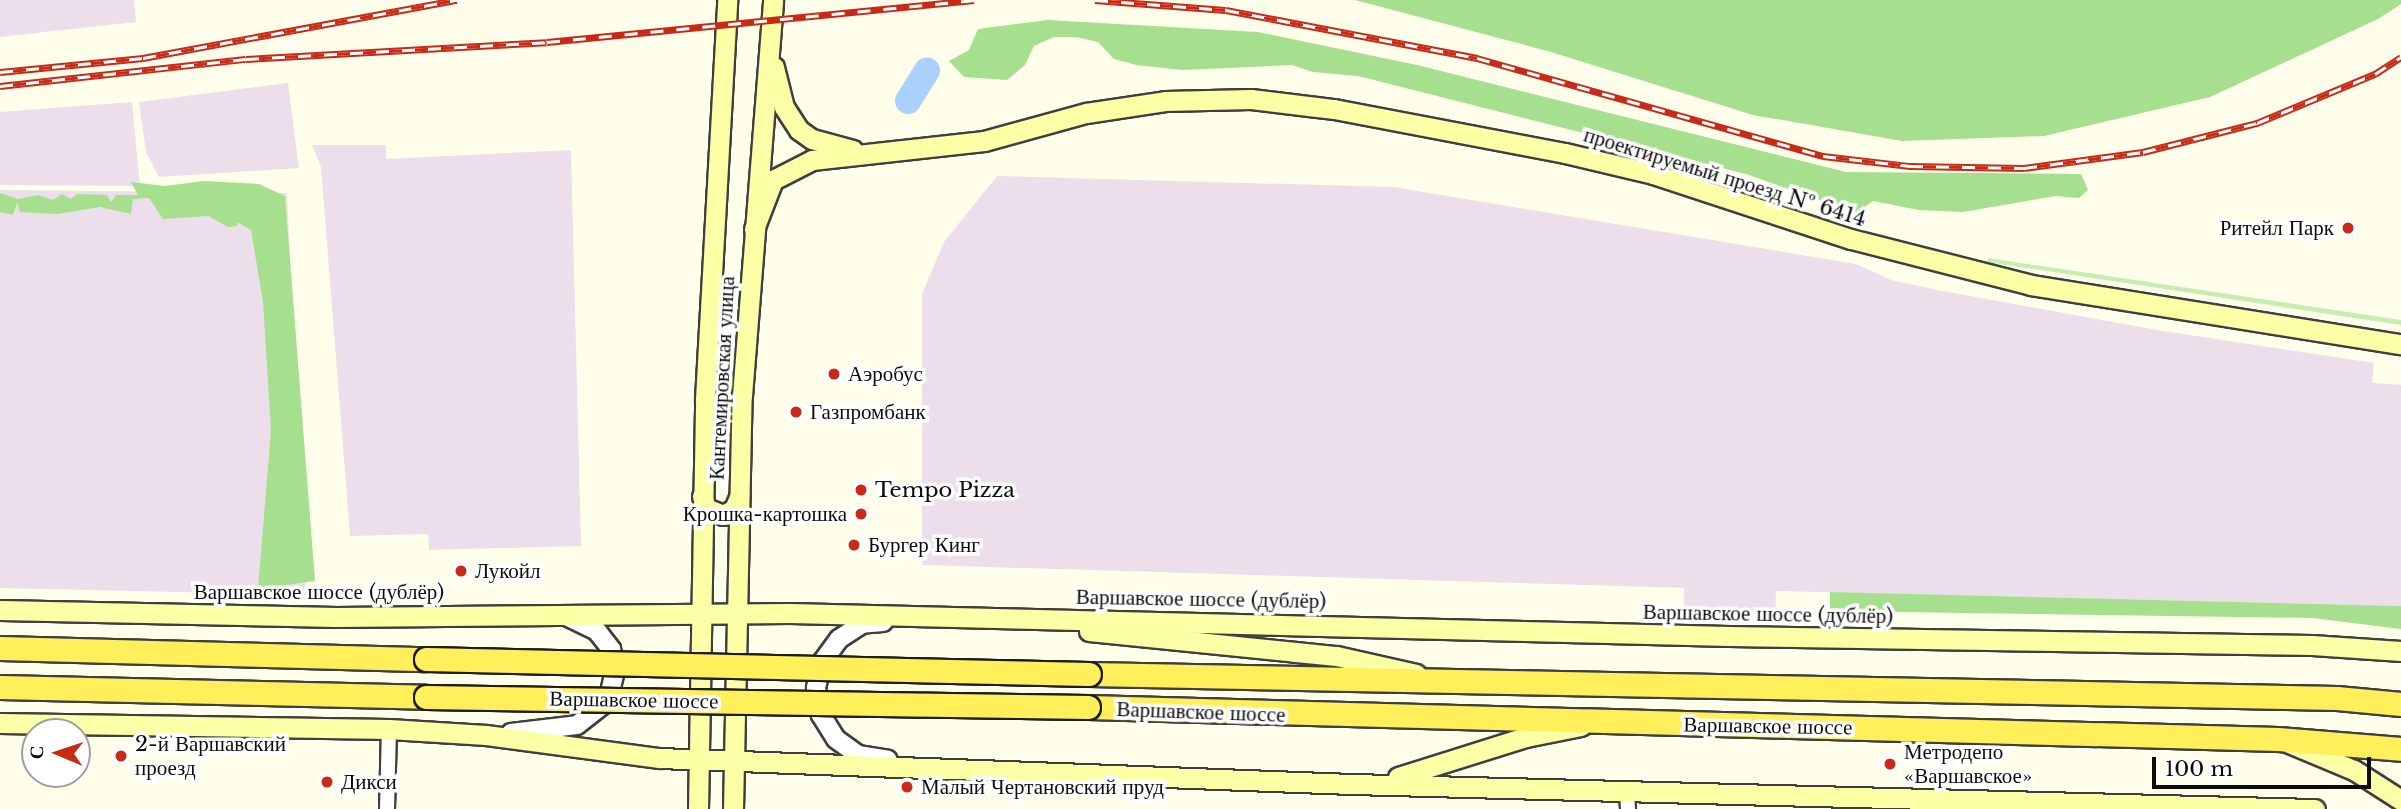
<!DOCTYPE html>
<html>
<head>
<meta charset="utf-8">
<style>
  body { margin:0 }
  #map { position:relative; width:2401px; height:809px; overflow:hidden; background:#fffeeb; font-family:"Libre Baskerville",serif }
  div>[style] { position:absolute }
  .industrial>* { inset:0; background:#ecdfeb }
  .green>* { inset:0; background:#c7edb0 }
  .forest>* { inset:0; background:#a6e08e }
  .river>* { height:26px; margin:-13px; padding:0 13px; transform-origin:13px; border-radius:13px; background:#a9d1fc }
  .roads { filter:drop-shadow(2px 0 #3f3f3f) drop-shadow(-2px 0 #3f3f3f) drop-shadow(0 2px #3f3f3f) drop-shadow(0 -2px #3f3f3f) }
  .minor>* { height:14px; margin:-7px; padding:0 7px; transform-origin:7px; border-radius:7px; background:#fff }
  .tertiary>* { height:18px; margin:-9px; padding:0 9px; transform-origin:9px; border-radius:9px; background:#fff }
  .secondary>* { height:19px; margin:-9.5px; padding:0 9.5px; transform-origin:9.5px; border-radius:9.5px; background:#fbffa6 }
  .primary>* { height:23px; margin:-11.5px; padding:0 11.5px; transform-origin:11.5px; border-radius:11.5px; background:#fff05b }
  .rail>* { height:7px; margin-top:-3.5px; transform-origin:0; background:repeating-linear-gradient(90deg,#fff 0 13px,#c92917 0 26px); box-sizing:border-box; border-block:2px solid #c92917 }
  .bridges { filter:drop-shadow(2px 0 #1d1d1d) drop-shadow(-2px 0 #1d1d1d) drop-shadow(0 2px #1d1d1d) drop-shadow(0 -2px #1d1d1d) }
  .primary-bridge>* { height:23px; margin:-11.5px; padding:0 11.5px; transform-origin:11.5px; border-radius:11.5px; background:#fff05b }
  .dots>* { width:19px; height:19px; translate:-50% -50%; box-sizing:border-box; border:4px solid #fff; border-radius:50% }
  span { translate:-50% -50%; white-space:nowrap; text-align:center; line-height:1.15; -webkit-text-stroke:7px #fff; paint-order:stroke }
  .street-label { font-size:21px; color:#0c0c0c }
  .poi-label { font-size:21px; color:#0c0c0c }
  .right { translate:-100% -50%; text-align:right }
  .left { translate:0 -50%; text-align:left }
  .north { position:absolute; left:21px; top:718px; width:70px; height:70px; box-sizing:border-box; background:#fff; border:2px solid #9e9e9e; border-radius:50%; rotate:272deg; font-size:19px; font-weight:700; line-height:28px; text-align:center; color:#0c0c0c }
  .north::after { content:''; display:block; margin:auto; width:24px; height:32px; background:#c92917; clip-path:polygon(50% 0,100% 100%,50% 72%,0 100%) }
  .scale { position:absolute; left:2152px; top:757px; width:219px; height:32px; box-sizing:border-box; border:4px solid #0c0c0c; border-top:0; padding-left:9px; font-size:21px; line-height:24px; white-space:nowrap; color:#0c0c0c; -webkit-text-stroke:5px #fff; paint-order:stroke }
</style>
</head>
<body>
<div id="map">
  <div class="industrial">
    <i style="clip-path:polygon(0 0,134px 0,136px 22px,0 37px)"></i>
    <i style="clip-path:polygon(288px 83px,299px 168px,159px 177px,146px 152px,139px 102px)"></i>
    <i style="clip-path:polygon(132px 102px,140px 186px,0 185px,0 112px)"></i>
    <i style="clip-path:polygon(312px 145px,386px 145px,386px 159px,571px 150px,581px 546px,429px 550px,428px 534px,350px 536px,321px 167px)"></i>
    <i style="clip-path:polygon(997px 176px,1393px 187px,1856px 264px,1891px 280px,1937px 290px,2157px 330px,2374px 363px,2372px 383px,2401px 385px,2401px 606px,1776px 591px,1775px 614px,1684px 613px,1684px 588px,922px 565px,922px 294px,944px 242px)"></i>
    <i style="clip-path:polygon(0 190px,287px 193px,306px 595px,0 588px)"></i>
  </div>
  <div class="green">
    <i style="clip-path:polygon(1988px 258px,2401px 320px,2401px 325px,1987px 262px)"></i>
  </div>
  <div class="forest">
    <i style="clip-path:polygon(1355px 0,2401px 0,2401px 4px,2378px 19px,2210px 97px,2044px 136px,1902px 141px,1753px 115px,1551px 52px)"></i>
    <i style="clip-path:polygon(1048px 20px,1258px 32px,1417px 65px,1846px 172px,2081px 174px,2088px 190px,2079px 198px,2055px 196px,1963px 212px,1919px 210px,1873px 201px,1856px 213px,1746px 174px,1358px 76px,1313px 72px,1292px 65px,1183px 70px,1136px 65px,1114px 59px,1098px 42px,1076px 37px,1054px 37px,1034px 46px,1025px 65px,1007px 80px,964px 77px,949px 61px,969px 50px,978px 29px)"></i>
    <i style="clip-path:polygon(204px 181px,259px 184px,285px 196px,315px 581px,258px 589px,271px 430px,263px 302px,251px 230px,237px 222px,237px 226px,228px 227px,208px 216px,163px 219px,149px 198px,133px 199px,131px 214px,100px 207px,58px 214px,20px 212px,17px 203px,13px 215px,0 212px,0 193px,18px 199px,38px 195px,53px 200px,62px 194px,71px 199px,77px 194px,107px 195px,111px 202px,116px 195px,138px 195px,131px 182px,165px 186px)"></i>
    <i style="clip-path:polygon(1830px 592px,2401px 606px,2401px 629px,2313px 618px,1830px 611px)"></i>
  </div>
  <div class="river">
    <i style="left:908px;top:101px;width:36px;rotate:-58deg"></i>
  </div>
  <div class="roads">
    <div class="minor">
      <i style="left:1627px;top:794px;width:15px;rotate:86deg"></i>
      <i style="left:387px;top:809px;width:80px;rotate:-88.6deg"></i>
    </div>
    <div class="tertiary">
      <i style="left:883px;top:622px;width:21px;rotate:175deg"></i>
      <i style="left:862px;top:624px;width:27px;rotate:147deg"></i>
      <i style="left:839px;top:639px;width:27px;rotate:126deg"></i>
      <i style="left:823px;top:661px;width:28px;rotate:105deg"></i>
      <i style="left:816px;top:688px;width:27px;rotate:80deg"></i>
      <i style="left:821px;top:715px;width:28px;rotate:58deg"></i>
      <i style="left:836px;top:739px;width:27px;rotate:36deg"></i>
      <i style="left:858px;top:755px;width:30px;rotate:9deg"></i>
      <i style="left:511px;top:733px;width:66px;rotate:-6.9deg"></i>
      <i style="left:577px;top:725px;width:39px;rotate:-38deg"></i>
      <i style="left:608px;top:701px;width:31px;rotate:-77deg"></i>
      <i style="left:615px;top:671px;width:22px;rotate:-100deg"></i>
      <i style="left:611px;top:649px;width:23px;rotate:-128deg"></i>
      <i style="left:597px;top:631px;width:34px;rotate:-154deg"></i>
    </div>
    <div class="secondary">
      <i style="left:774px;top:67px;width:41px;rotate:76deg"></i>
      <i style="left:784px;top:107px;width:27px;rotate:57deg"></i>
      <i style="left:799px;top:130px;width:16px;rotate:35deg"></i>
      <i style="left:812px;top:139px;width:42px;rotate:15deg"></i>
      <i style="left:754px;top:229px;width:53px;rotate:-68.8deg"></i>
      <i style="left:773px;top:180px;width:44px;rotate:-27.1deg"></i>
      <i style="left:812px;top:160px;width:173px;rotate:-6.3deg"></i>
      <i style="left:984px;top:141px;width:106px;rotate:-15.4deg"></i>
      <i style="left:1086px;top:113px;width:80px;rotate:-8.6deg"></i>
      <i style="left:1165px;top:101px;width:86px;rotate:-1.3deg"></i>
      <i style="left:1251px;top:99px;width:84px;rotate:6.9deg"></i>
      <i style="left:1334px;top:109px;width:235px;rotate:10.8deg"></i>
      <i style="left:1565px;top:153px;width:90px;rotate:13.4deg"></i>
      <i style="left:1653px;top:174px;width:208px;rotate:18.2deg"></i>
      <i style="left:1851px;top:239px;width:186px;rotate:14.3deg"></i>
      <i style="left:2031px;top:285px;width:375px;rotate:9.1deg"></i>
      <i style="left:702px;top:496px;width:13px;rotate:72deg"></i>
      <i style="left:706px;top:508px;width:18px;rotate:22deg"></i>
      <i style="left:723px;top:515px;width:13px;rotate:-29deg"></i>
      <i style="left:734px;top:509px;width:13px;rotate:-67deg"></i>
      <i style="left:0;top:610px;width:336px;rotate:1.2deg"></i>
      <i style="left:336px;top:617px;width:454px;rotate:-0.5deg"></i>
      <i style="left:790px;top:613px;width:939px;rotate:1.4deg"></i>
      <i style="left:1729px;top:636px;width:583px;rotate:0.88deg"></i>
      <i style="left:2312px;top:645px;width:89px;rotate:3.9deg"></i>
      <i style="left:1089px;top:631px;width:249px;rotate:5.8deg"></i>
      <i style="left:1337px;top:656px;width:81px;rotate:12.8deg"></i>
      <i style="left:0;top:723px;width:389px;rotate:0.9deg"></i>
      <i style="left:389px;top:729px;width:97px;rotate:3.5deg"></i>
      <i style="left:486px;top:735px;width:175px;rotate:7.6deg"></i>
      <i style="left:659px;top:758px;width:693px;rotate:2.15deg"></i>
      <i style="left:1352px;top:784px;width:963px;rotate:1.49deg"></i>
      <i style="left:2289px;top:743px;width:70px;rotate:22.6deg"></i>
      <i style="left:2354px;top:770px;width:56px;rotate:32.6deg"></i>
      <i style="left:1398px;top:777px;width:134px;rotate:-17.4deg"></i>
      <i style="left:1526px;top:737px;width:56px;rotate:-11.3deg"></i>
      <i style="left:698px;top:809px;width:410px;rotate:-89deg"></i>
      <i style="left:705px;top:399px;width:400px;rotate:-86.8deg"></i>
      <i style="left:733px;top:809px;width:413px;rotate:-88.8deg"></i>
      <i style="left:742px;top:396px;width:397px;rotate:-85.5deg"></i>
    </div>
    <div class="primary">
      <i style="left:0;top:648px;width:426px;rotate:1.5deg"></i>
      <i style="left:1089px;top:674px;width:1248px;rotate:1.1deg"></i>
      <i style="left:2337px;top:698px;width:64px;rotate:5.4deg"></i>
      <i style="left:0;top:687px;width:426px;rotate:1.3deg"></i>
      <i style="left:1088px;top:707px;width:1190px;rotate:1.54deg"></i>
      <i style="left:2278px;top:739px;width:123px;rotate:4.6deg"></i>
    </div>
  </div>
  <div class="rail">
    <i style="left:1095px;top:0;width:131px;rotate:4.4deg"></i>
    <i style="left:1226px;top:10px;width:256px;rotate:10.8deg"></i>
    <i style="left:1477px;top:58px;width:360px;rotate:15.8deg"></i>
    <i style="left:1823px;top:156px;width:88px;rotate:6.6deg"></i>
    <i style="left:1910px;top:166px;width:114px;rotate:1deg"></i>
    <i style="left:2024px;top:168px;width:120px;rotate:-7.7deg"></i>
    <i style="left:2143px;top:152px;width:118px;rotate:-14.3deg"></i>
    <i style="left:2257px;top:123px;width:128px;rotate:-22.6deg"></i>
    <i style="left:2375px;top:74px;width:31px;rotate:-33deg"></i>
    <i style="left:0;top:72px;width:144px;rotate:-5.6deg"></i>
    <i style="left:143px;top:58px;width:319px;rotate:-10.5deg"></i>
    <i style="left:0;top:86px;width:247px;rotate:-6.3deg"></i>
    <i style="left:246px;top:59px;width:301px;rotate:-3.2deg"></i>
    <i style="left:547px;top:42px;width:429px;rotate:-5.6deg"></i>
  </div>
  <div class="bridges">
    <div class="primary-bridge">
      <i style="left:426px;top:659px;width:663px;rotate:1.3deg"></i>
      <i style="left:426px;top:697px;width:662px;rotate:0.87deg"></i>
    </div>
  </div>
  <div class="dots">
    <i style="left:2348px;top:228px;background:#c92917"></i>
    <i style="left:834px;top:374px;background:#c92917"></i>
    <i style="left:796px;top:412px;background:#c92917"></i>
    <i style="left:861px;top:490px;background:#c92917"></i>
    <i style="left:861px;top:514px;background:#c92917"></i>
    <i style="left:854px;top:545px;background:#c92917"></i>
    <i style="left:461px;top:571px;background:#c92917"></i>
    <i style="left:121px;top:756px;background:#c92917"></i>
    <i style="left:1890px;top:764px;background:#c92917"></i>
    <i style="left:327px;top:782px;background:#c92917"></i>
    <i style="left:907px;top:787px;background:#c92917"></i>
  </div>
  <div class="street-label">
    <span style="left:1725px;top:177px;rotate:17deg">проектируемый проезд № 6414</span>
    <span style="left:722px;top:378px;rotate:-87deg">Кантемировская улица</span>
    <span style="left:319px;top:592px">Варшавское шоссе (дублёр)</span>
    <span style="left:1201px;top:599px;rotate:1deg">Варшавское шоссе (дублёр)</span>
    <span style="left:1768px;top:614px;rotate:1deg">Варшавское шоссе (дублёр)</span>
    <span style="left:634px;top:700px;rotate:1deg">Варшавское шоссе</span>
    <span style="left:1201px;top:712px;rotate:2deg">Варшавское шоссе</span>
    <span style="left:1768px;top:726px;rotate:1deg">Варшавское шоссе</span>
  </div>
  <div class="poi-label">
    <span class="right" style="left:2334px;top:228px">Ритейл Парк</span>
    <span class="left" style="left:848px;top:374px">Аэробус</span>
    <span class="left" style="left:810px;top:412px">Газпромбанк</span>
    <span class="left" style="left:875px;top:490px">Tempo Pizza</span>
    <span class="right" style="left:847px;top:514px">Крошка-картошка</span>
    <span class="left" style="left:868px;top:545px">Бургер Кинг</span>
    <span class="left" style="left:475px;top:571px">Лукойл</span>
    <span class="left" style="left:135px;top:756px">2-й Варшавский<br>проезд</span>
    <span class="left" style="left:1904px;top:764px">Метродепо<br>«Варшавское»</span>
    <span class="left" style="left:341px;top:782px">Дикси</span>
    <span class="left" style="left:921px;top:787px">Малый Чертановский пруд</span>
  </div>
  <div class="north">С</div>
  <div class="scale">100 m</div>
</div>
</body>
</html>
